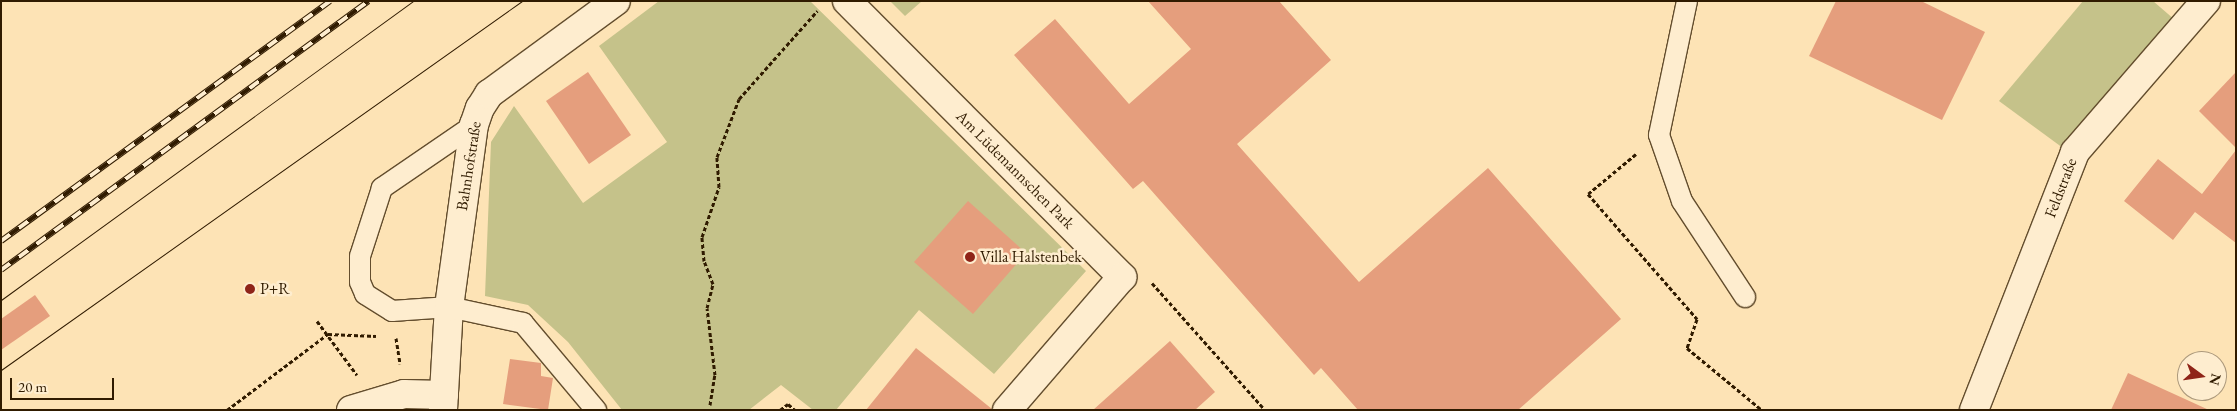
<!DOCTYPE html>
<html>
<head>
<meta charset="utf-8">
<style>
  body { margin:0 }
  #map { position:relative; width:2237px; height:411px; overflow:hidden; background:#fde3b5; font-family:"EB Garamond",serif }
  div>[style] { position:absolute }
  .green>* { inset:0; background:#c5c28a }
  .building>* { inset:0; background:#e59e7d }
  .path>* { height:3px; margin-top:-1.5px; transform-origin:0; background:repeating-linear-gradient(90deg,#301b00 0 4px,transparent 0 6.5px) }
  .roads { filter:drop-shadow(1px 0 #634d2d) drop-shadow(-1px 0 #634d2d) drop-shadow(0 1px #634d2d) drop-shadow(0 -1px #634d2d) }
  .lane>* { height:20px; margin:-10px; padding:0 10px; transform-origin:10px; border-radius:10px; background:#feedcf }
  .street>* { height:28px; margin:-14px; padding:0 14px; transform-origin:14px; border-radius:14px; background:#feedcf }
  .tram>* { height:1px; margin:-0.5px; padding:0 0.5px; transform-origin:0.5px; border-radius:0.5px; background:#301b00 }
  .rail>* { height:5.5px; margin-top:-2.75px; transform-origin:0; background:repeating-linear-gradient(90deg,#feedcf 0 11px,#301b00 0 22px); box-sizing:border-box; border-block:1px solid #301b00 }
  .dots>* { width:14px; height:14px; translate:-50% -50%; box-sizing:border-box; border:2px solid #feedcf; border-radius:50% }
  span { translate:-50% -50%; white-space:nowrap; text-align:center; line-height:1.15; -webkit-text-stroke:5px #feedcf; paint-order:stroke }
  .street-label { font-size:16px; color:#301b00 }
  .poi-label { font-size:16px; color:#301b00 }
  .left { translate:0 -50%; text-align:left }
  .frame { position:absolute; inset:0; border:2px solid #301b00; pointer-events:none }
  .north { position:absolute; left:2177px; top:351px; width:50px; height:50px; box-sizing:border-box; background:#feedcf; border:1px solid #ac997c; border-radius:50%; rotate:104deg; font-size:14px; font-weight:700; line-height:20px; text-align:center; color:#301b00 }
  .north::after { content:''; display:block; margin:auto; width:18px; height:22px; background:#8f2418; clip-path:polygon(50% 0,100% 100%,50% 72%,0 100%) }
  .scale { position:absolute; left:10px; top:378px; width:104px; height:22px; box-sizing:border-box; border:2px solid #301b00; border-top:0; padding-left:6px; font-size:15px; line-height:18px; white-space:nowrap; color:#301b00; -webkit-text-stroke:4px #feedcf; paint-order:stroke }
</style>
</head>
<body>
<div id="map">
  <div class="green">
    <i style="clip-path:polygon(659px 1px,810px 1px,1086px 271px,994px 374px,919px 310px,836px 410px,813px 410px,781px 385px,749px 410px,622px 410px,568px 342px,528px 305px,485px 296px,491px 142px,514px 106px,583px 203px,667px 142px,599px 46px)"></i>
    <i style="clip-path:polygon(890px 1px,922px 1px,905px 16px)"></i>
    <i style="clip-path:polygon(2083px 1px,2153px 1px,2175px 20px,2063px 148px,1999px 101px)"></i>
  </div>
  <div class="building">
    <i style="clip-path:polygon(1148px 1px,1279px 1px,1331px 60px,1237px 144px,1359px 282px,1488px 168px,1621px 319px,1518px 410px,1358px 410px,1321px 368px,1314px 375px,1143px 181px,1133px 189px,1014px 55px,1055px 19px,1129px 104px,1191px 49px)"></i>
    <i style="clip-path:polygon(1836px 1px,1921px 1px,1985px 32px,1942px 120px,1809px 56px)"></i>
    <i style="clip-path:polygon(588px 72px,631px 135px,589px 164px,546px 101px)"></i>
    <i style="clip-path:polygon(2236px 72px,2236px 148px,2199px 111px)"></i>
    <i style="clip-path:polygon(2236px 150px,2236px 243px,2195px 212px,2173px 240px,2124px 201px,2158px 159px,2202px 194px)"></i>
    <i style="clip-path:polygon(968px 201px,1026px 253px,973px 314px,914px 262px)"></i>
    <i style="clip-path:polygon(35px 295px,50px 316px,1px 350px,1px 319px)"></i>
    <i style="clip-path:polygon(1170px 341px,1215px 392px,1195px 410px,1093px 410px)"></i>
    <i style="clip-path:polygon(916px 348px,992px 409px,992px 410px,866px 410px)"></i>
    <i style="clip-path:polygon(510px 359px,541px 363px,541px 376px,553px 378px,548px 410px,503px 404px)"></i>
    <i style="clip-path:polygon(2128px 373px,2209px 410px,2111px 410px)"></i>
  </div>
  <div class="path">
    <i style="left:1636px;top:154px;width:62px;rotate:140.2deg"></i>
    <i style="left:1588px;top:194px;width:166px;rotate:48.9deg"></i>
    <i style="left:1697px;top:319px;width:31px;rotate:109deg"></i>
    <i style="left:1687px;top:348px;width:97px;rotate:39.6deg"></i>
    <i style="left:1152px;top:283px;width:170px;rotate:48.3deg"></i>
    <i style="left:317px;top:321px;width:67px;rotate:53.5deg"></i>
    <i style="left:396px;top:338px;width:26px;rotate:81deg"></i>
    <i style="left:710px;top:405px;width:30px;rotate:-81deg"></i>
    <i style="left:715px;top:375px;width:67px;rotate:-96.8deg"></i>
    <i style="left:707px;top:308px;width:25px;rotate:-76deg"></i>
    <i style="left:713px;top:284px;width:25px;rotate:-111deg"></i>
    <i style="left:704px;top:261px;width:24px;rotate:-95deg"></i>
    <i style="left:702px;top:237px;width:53px;rotate:-71.2deg"></i>
    <i style="left:719px;top:187px;width:30px;rotate:-94deg"></i>
    <i style="left:717px;top:157px;width:62px;rotate:-69.2deg"></i>
    <i style="left:739px;top:99px;width:118px;rotate:-48.4deg"></i>
    <i style="left:227px;top:410px;width:126px;rotate:-37deg"></i>
    <i style="left:328px;top:334px;width:48px;rotate:2.4deg"></i>
    <i style="left:780px;top:410px;width:10px;rotate:-37deg"></i>
    <i style="left:788px;top:404px;width:9px;rotate:41deg"></i>
  </div>
  <div class="roads">
    <div class="lane">
      <i style="left:1687px;top:1px;width:137px;rotate:101.8deg"></i>
      <i style="left:1659px;top:135px;width:70px;rotate:70.8deg"></i>
      <i style="left:1682px;top:201px;width:115px;rotate:56.7deg"></i>
      <i style="left:474px;top:125px;width:112px;rotate:145.6deg"></i>
      <i style="left:382px;top:188px;width:71px;rotate:107.9deg"></i>
      <i style="left:360px;top:256px;width:26px;rotate:90deg"></i>
      <i style="left:360px;top:282px;width:13px;rotate:67deg"></i>
      <i style="left:365px;top:294px;width:32px;rotate:32deg"></i>
      <i style="left:392px;top:311px;width:57px;rotate:-4deg"></i>
      <i style="left:449px;top:307px;width:76px;rotate:12.2deg"></i>
      <i style="left:523px;top:323px;width:114px;rotate:50deg"></i>
    </div>
    <div class="street">
      <i style="left:847px;top:1px;width:390px;rotate:45.1deg"></i>
      <i style="left:1122px;top:277px;width:176px;rotate:130.8deg"></i>
      <i style="left:351px;top:410px;width:55px;rotate:-16.8deg"></i>
      <i style="left:404px;top:394px;width:40px;rotate:1.4deg"></i>
      <i style="left:443px;top:410px;width:103px;rotate:-86.7deg"></i>
      <i style="left:449px;top:307px;width:184px;rotate:-82.2deg"></i>
      <i style="left:474px;top:125px;width:18px;rotate:-71deg"></i>
      <i style="left:480px;top:108px;width:17px;rotate:-57deg"></i>
      <i style="left:489px;top:94px;width:157px;rotate:-36.2deg"></i>
      <i style="left:1974px;top:410px;width:277px;rotate:-68.6deg"></i>
      <i style="left:2075px;top:152px;width:200px;rotate:-49.1deg"></i>
    </div>
  </div>
  <div class="tram">
    <i style="left:1px;top:300px;width:509px;rotate:-35.97deg"></i>
    <i style="left:1px;top:370px;width:638px;rotate:-35.31deg"></i>
  </div>
  <div class="rail">
    <i style="left:1px;top:241px;width:407px;rotate:-36.1deg"></i>
    <i style="left:1px;top:270px;width:455px;rotate:-36.2deg"></i>
  </div>
  <div class="dots">
    <i style="left:970px;top:257px;background:#8f2418"></i>
    <i style="left:250px;top:289px;background:#8f2418"></i>
  </div>
  <div class="street-label">
    <span style="left:469px;top:166px;rotate:-81deg">Bahnhofstraße</span>
    <span style="left:1015px;top:170px;rotate:45deg">Am Lüdemannschen Park</span>
    <span style="left:2061px;top:188px;rotate:-69deg">Feldstraße</span>
  </div>
  <div class="poi-label">
    <span class="left" style="left:980px;top:257px">Villa Halstenbek</span>
    <span class="left" style="left:260px;top:289px">P+R</span>
  </div>
  <div class="frame"></div>
  <div class="north">N</div>
  <div class="scale">20 m</div>
</div>
</body>
</html>
